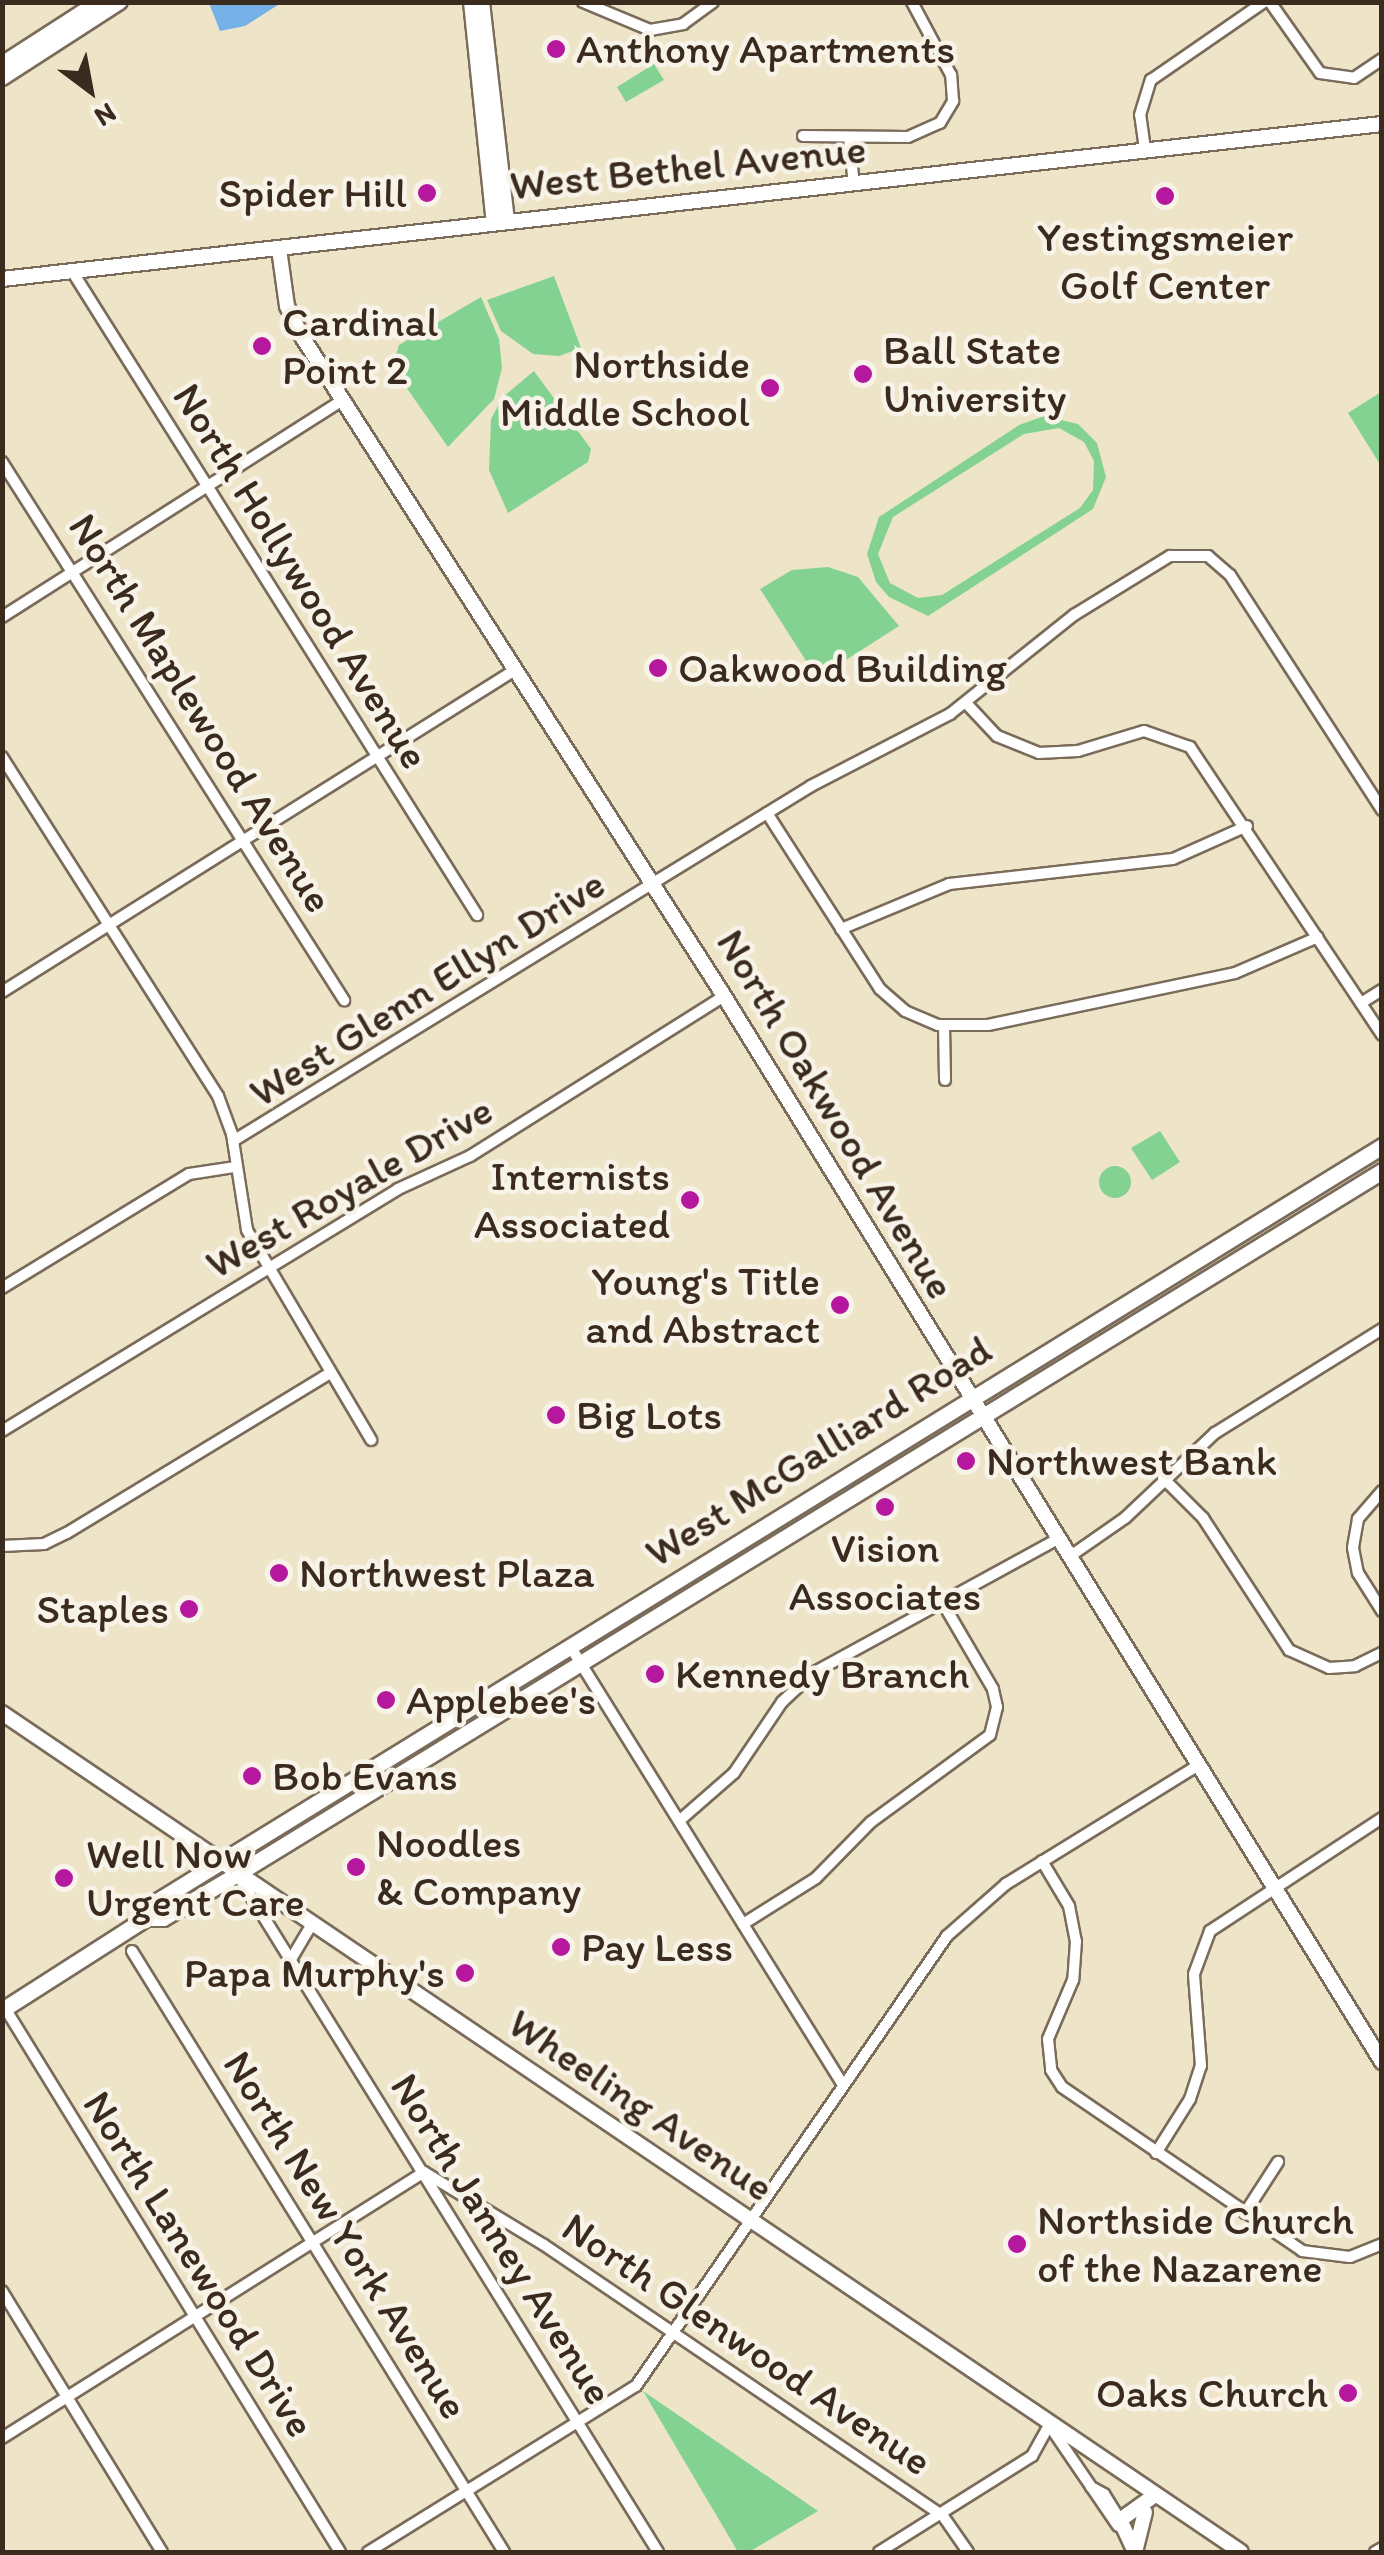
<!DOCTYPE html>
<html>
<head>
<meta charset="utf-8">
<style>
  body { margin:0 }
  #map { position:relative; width:1384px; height:2555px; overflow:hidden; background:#eee5c9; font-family:Itim,sans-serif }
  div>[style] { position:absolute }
  .green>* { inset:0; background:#83d291 }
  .round { border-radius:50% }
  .water>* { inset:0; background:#75b0e6 }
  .roads { filter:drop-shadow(2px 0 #7a6b5a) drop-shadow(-2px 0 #7a6b5a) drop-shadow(0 2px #7a6b5a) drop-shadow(0 -2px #7a6b5a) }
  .street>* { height:10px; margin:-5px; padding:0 5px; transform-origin:5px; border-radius:5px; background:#fff }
  .secondary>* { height:14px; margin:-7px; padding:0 7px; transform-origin:7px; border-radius:7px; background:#fff }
  .primary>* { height:15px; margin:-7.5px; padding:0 7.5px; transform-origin:7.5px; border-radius:7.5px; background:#fff }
  .dots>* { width:28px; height:28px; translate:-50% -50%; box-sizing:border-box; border:5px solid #f7f3e8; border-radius:50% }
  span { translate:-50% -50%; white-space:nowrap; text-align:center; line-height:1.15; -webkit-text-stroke:9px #f7f3e8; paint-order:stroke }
  .poi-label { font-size:42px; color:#3b2a1e }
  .left { translate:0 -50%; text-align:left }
  .right { translate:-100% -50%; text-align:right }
  .street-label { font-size:42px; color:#3b2a1e }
  .frame { position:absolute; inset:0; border:5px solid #3b2a1e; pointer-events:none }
  .north { position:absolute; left:40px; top:40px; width:100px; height:100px; -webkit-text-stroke:8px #f7f3e8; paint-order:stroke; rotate:148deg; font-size:28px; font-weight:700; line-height:40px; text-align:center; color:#3b2a1e }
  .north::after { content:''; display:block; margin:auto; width:35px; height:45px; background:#3b2a1e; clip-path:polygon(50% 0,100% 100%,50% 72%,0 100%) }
</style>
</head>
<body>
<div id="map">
  <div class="green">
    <i style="clip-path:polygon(654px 64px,664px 80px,626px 102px,617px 87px)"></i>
    <i style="clip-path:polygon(554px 276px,581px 348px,559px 356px,533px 354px,501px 331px,487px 300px)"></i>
    <i style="clip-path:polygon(481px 297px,499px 339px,502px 368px,494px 399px,448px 447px,392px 367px,399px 345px)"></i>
    <i style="clip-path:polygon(534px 371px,591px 449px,588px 462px,508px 513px,489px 470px,491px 419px,503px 397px)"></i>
    <i style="clip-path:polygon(1381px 392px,1381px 466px,1348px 413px)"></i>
    <i style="clip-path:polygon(evenodd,1044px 416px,1078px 424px,1097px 443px,1106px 477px,1093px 509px,928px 616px,889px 597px,876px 582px,867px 554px,879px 517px,1019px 425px,1044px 416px,1059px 428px,1084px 442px,1094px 461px,1093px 490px,1080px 508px,942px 595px,918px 598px,890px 583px,878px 554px,893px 517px,1024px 434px,1059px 428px)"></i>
    <i style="clip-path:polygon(828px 567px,858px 577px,899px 626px,827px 672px,810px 667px,760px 589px,792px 570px)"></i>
    <i style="clip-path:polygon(1160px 1131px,1180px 1162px,1152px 1180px,1131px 1148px)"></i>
    <i class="round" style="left:1099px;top:1166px;width:32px;height:32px"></i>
    <i style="clip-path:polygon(643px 2391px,818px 2511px,749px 2552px,738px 2552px)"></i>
  </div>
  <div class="water">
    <i style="clip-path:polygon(209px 3px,209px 2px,281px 3px,245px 26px,220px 31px)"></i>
  </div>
  <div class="roads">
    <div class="street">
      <i style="left:583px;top:2px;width:73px;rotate:22.7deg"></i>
      <i style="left:650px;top:30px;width:34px;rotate:-10deg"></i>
      <i style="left:683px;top:24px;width:37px;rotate:-36deg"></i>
      <i style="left:1270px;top:2px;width:87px;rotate:54.8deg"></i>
      <i style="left:1320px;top:73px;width:34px;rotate:8deg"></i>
      <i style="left:1354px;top:78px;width:34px;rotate:-34deg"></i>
      <i style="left:803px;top:136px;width:105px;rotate:0.5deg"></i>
      <i style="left:908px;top:137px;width:35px;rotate:-24deg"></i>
      <i style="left:940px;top:123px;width:26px;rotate:-59deg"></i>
      <i style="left:953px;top:101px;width:26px;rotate:-94deg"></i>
      <i style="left:951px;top:75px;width:83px;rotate:-118.1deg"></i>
      <i style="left:849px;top:137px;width:48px;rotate:84.1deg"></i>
      <i style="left:1145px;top:149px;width:34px;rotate:-98deg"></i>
      <i style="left:1140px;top:115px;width:37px;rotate:-73deg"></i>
      <i style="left:1151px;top:80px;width:137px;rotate:-34.6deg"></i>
      <i style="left:72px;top:271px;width:761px;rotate:57.83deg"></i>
      <i style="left:2px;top:462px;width:638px;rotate:57.56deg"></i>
      <i style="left:2px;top:617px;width:404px;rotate:-32.5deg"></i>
      <i style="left:966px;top:703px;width:45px;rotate:46.8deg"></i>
      <i style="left:997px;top:736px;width:45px;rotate:22deg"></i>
      <i style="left:1039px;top:753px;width:39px;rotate:-3deg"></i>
      <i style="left:1078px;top:751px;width:69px;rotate:-16.9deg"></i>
      <i style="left:1144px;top:731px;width:49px;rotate:19.2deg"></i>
      <i style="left:1190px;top:747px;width:346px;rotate:56.3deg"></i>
      <i style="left:2px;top:757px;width:402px;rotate:57.5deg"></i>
      <i style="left:218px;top:1096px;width:40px;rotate:69.8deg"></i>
      <i style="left:232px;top:1134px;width:97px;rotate:81.1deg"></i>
      <i style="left:247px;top:1230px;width:244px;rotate:59.4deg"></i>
      <i style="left:767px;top:813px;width:209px;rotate:57.3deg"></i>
      <i style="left:880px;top:989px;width:33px;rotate:41deg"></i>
      <i style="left:905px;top:1011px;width:36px;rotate:23deg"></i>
      <i style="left:938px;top:1025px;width:50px"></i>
      <i style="left:988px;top:1025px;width:252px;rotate:-11.9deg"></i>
      <i style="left:1235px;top:973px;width:90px;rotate:-23.4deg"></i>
      <i style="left:841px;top:929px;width:117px;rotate:-22.6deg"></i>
      <i style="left:949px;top:884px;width:225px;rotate:-6.4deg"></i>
      <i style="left:1173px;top:859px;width:81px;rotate:-24deg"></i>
      <i style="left:2px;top:992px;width:606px;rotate:-32.12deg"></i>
      <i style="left:1361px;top:1003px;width:25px;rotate:-32deg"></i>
      <i style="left:944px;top:1026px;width:54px;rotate:88.9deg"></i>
      <i style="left:233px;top:1141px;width:678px;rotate:-31.56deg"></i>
      <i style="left:811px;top:786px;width:157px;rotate:-27.4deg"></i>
      <i style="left:950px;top:714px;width:159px;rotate:-38.6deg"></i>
      <i style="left:1074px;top:615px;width:113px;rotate:-31.6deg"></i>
      <i style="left:1170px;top:556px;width:38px"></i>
      <i style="left:1208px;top:556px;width:29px;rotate:41deg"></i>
      <i style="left:1230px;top:575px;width:280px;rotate:57.1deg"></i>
      <i style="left:2px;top:1288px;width:219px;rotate:-31.4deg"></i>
      <i style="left:189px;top:1174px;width:47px;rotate:-8.7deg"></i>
      <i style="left:2px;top:1431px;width:464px;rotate:-31.4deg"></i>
      <i style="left:398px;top:1189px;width:79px;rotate:-24.6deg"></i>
      <i style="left:470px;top:1156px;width:300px;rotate:-32.2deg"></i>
      <i style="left:1163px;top:1478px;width:57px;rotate:45deg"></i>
      <i style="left:1203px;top:1518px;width:158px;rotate:56.9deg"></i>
      <i style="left:1289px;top:1650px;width:44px;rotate:24.2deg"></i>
      <i style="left:1329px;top:1668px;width:26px;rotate:-4deg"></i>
      <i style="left:1355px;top:1666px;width:30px;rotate:-26deg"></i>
      <i style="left:1382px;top:1491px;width:37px;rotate:131deg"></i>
      <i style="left:1358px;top:1519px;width:29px;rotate:100deg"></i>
      <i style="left:1353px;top:1548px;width:25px;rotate:79deg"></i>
      <i style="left:1358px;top:1573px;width:45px;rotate:57.7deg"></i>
      <i style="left:2px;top:1546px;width:42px;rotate:-2.7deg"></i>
      <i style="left:44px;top:1544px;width:25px;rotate:-26deg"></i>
      <i style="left:67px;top:1533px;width:308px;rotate:-31.3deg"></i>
      <i style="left:1069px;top:1557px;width:68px;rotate:-34.9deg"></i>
      <i style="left:1125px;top:1518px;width:124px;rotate:-43.4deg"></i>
      <i style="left:1215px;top:1433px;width:197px;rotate:-31.9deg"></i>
      <i style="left:570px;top:1646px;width:517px;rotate:58.12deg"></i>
      <i style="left:679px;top:1821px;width:73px;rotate:-41.1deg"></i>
      <i style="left:734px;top:1773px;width:86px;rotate:-55.9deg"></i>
      <i style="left:782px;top:1702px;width:42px;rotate:-43.1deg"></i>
      <i style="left:813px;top:1673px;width:279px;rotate:-28.7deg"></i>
      <i style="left:1042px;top:1861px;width:52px;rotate:59deg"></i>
      <i style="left:1069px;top:1906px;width:36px;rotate:79deg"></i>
      <i style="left:1076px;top:1941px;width:39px;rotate:94deg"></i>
      <i style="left:1073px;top:1980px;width:64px;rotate:113deg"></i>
      <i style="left:1048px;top:2039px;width:31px;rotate:84deg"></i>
      <i style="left:1051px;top:2070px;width:20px;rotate:57deg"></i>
      <i style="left:1062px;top:2087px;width:291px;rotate:34.3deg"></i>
      <i style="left:1302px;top:2251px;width:48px;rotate:7.1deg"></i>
      <i style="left:1350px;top:2257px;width:35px;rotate:-22deg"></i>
      <i style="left:237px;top:1874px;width:798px;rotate:58.16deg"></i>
      <i style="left:743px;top:1924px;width:86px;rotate:-32.2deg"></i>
      <i style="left:816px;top:1878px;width:78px;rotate:-45.5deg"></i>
      <i style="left:871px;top:1822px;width:147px;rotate:-36.2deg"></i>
      <i style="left:990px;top:1735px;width:29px;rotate:-76deg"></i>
      <i style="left:997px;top:1707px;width:18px;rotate:-103deg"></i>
      <i style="left:993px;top:1689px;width:103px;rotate:-120.3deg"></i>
      <i style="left:132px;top:1951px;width:707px;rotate:58.24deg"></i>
      <i style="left:290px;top:1961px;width:43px;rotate:-59.3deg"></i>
      <i style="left:5px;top:2008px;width:639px;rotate:58.37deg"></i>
      <i style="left:1156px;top:2153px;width:64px;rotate:-57.8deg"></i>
      <i style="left:1190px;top:2099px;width:35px;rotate:-72deg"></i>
      <i style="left:1201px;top:2066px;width:92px;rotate:-94.4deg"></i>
      <i style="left:1194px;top:1974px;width:46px;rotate:-69.6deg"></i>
      <i style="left:1210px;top:1931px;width:206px;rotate:-33.3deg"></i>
      <i style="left:1245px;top:2213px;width:61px;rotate:-57.1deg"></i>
      <i style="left:2px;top:2291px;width:306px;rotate:58.5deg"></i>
      <i style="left:1049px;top:2425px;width:122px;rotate:55.7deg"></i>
      <i style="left:2px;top:2438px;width:499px;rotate:-32.2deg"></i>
      <i style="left:424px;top:2172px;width:140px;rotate:31.3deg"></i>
      <i style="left:544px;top:2245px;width:482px;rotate:34.2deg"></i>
      <i style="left:943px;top:2516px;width:44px;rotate:55.2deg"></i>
      <i style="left:1091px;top:2487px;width:15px;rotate:28deg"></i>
      <i style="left:1104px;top:2494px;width:31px;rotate:58deg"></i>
      <i style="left:368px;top:2552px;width:315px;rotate:-31.8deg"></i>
      <i style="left:636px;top:2386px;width:547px;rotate:-55.35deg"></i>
      <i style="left:947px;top:1936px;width:79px;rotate:-41.4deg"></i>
      <i style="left:1006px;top:1884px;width:227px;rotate:-31.7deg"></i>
      <i style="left:879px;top:2552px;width:181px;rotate:-32.1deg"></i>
      <i style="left:1032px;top:2456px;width:35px;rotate:-61deg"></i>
      <i style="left:1375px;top:2552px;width:8px;rotate:-30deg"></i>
    </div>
    <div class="secondary">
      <i style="left:471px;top:2px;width:222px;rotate:84.1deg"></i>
      <i style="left:482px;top:2px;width:220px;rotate:83.5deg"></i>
      <i style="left:2px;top:64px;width:114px;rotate:-32.9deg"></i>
      <i style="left:2px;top:78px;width:140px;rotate:-32.8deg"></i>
      <i style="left:279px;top:249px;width:58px;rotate:82deg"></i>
      <i style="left:287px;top:306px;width:32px;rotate:64deg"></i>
      <i style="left:301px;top:335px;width:785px;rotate:57.38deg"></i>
      <i style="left:724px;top:996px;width:1253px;rotate:58.31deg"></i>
      <i style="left:2px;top:279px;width:1389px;rotate:-6.41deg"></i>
      <i style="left:2px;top:1713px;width:1496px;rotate:34.1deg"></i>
      <i style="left:1135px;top:2552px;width:35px;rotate:-115deg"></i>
      <i style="left:1120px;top:2520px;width:43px;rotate:-35.5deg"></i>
      <i style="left:1135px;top:2552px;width:41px;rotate:-76deg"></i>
    </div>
    <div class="primary">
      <i style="left:146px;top:1918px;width:17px;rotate:-62deg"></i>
      <i style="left:154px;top:1903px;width:1443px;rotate:-31.65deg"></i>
      <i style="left:2px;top:2010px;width:171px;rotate:-32.6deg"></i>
      <i style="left:146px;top:1918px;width:17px"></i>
      <i style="left:163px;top:1918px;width:86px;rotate:-30.7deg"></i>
      <i style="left:237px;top:1874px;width:1344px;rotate:-31.55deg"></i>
    </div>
  </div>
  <div class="dots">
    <i style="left:556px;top:49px;background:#b5179e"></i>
    <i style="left:427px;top:193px;background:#b5179e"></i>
    <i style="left:1165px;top:196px;background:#b5179e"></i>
    <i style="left:262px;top:346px;background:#b5179e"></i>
    <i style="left:863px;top:374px;background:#b5179e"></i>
    <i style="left:770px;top:388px;background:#b5179e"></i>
    <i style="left:658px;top:668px;background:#b5179e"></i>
    <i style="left:690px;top:1200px;background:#b5179e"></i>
    <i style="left:840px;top:1305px;background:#b5179e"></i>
    <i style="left:556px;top:1415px;background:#b5179e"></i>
    <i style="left:966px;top:1461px;background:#b5179e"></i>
    <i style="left:885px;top:1507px;background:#b5179e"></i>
    <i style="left:279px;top:1573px;background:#b5179e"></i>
    <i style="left:189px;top:1609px;background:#b5179e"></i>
    <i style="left:655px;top:1674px;background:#b5179e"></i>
    <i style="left:386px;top:1700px;background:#b5179e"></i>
    <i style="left:252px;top:1776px;background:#b5179e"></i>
    <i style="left:356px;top:1867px;background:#b5179e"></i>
    <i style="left:64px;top:1878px;background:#b5179e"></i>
    <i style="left:561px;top:1947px;background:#b5179e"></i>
    <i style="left:465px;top:1973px;background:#b5179e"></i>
    <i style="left:1017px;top:2244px;background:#b5179e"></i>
    <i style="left:1348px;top:2393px;background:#b5179e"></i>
  </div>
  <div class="poi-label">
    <span class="left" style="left:576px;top:49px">Anthony Apartments</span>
    <span class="right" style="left:407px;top:193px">Spider Hill</span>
    <span style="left:1165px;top:261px">Yestingsmeier<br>Golf Center</span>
    <span class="left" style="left:282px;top:346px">Cardinal<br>Point 2</span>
    <span class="left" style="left:883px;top:374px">Ball State<br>University</span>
    <span class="right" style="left:750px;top:388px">Northside<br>Middle School</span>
    <span class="left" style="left:678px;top:668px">Oakwood Building</span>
    <span class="right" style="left:670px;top:1200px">Internists<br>Associated</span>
    <span class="right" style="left:820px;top:1305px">Young's Title<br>and Abstract</span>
    <span class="left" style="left:576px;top:1415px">Big Lots</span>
    <span class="left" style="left:986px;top:1461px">Northwest Bank</span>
    <span style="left:885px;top:1572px">Vision<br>Associates</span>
    <span class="left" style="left:299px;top:1573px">Northwest Plaza</span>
    <span class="right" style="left:169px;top:1609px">Staples</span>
    <span class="left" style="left:675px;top:1674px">Kennedy Branch</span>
    <span class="left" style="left:406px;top:1700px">Applebee's</span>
    <span class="left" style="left:272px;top:1776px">Bob Evans</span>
    <span class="left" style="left:376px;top:1867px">Noodles<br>&amp; Company</span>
    <span class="left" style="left:86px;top:1878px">Well Now<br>Urgent Care</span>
    <span class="left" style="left:581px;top:1947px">Pay Less</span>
    <span class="right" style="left:445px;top:1973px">Papa Murphy's</span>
    <span class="left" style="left:1037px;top:2244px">Northside Church<br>of the Nazarene</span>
    <span class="right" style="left:1328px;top:2393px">Oaks Church</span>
  </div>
  <div class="street-label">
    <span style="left:688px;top:167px;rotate:-6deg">West Bethel Avenue</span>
    <span style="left:301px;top:576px;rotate:58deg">North Hollywood Avenue</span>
    <span style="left:201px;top:713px;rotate:58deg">North Maplewood Avenue</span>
    <span style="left:427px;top:988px;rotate:-32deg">West Glenn Ellyn Drive</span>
    <span style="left:836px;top:1114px;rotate:59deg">North Oakwood Avenue</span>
    <span style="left:349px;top:1187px;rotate:-30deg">West Royale Drive</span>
    <span style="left:818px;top:1451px;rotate:-32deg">West McGalliard Road</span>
    <span style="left:641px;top:2105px;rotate:34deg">Wheeling Avenue</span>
    <span style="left:346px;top:2235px;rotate:58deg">North New York Avenue</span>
    <span style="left:502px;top:2239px;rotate:58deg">North Janney Avenue</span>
    <span style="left:199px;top:2264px;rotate:58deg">North Lanewood Drive</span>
    <span style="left:747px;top:2344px;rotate:34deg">North Glenwood Avenue</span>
  </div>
  <div class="frame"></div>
  <div class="north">N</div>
</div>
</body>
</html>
